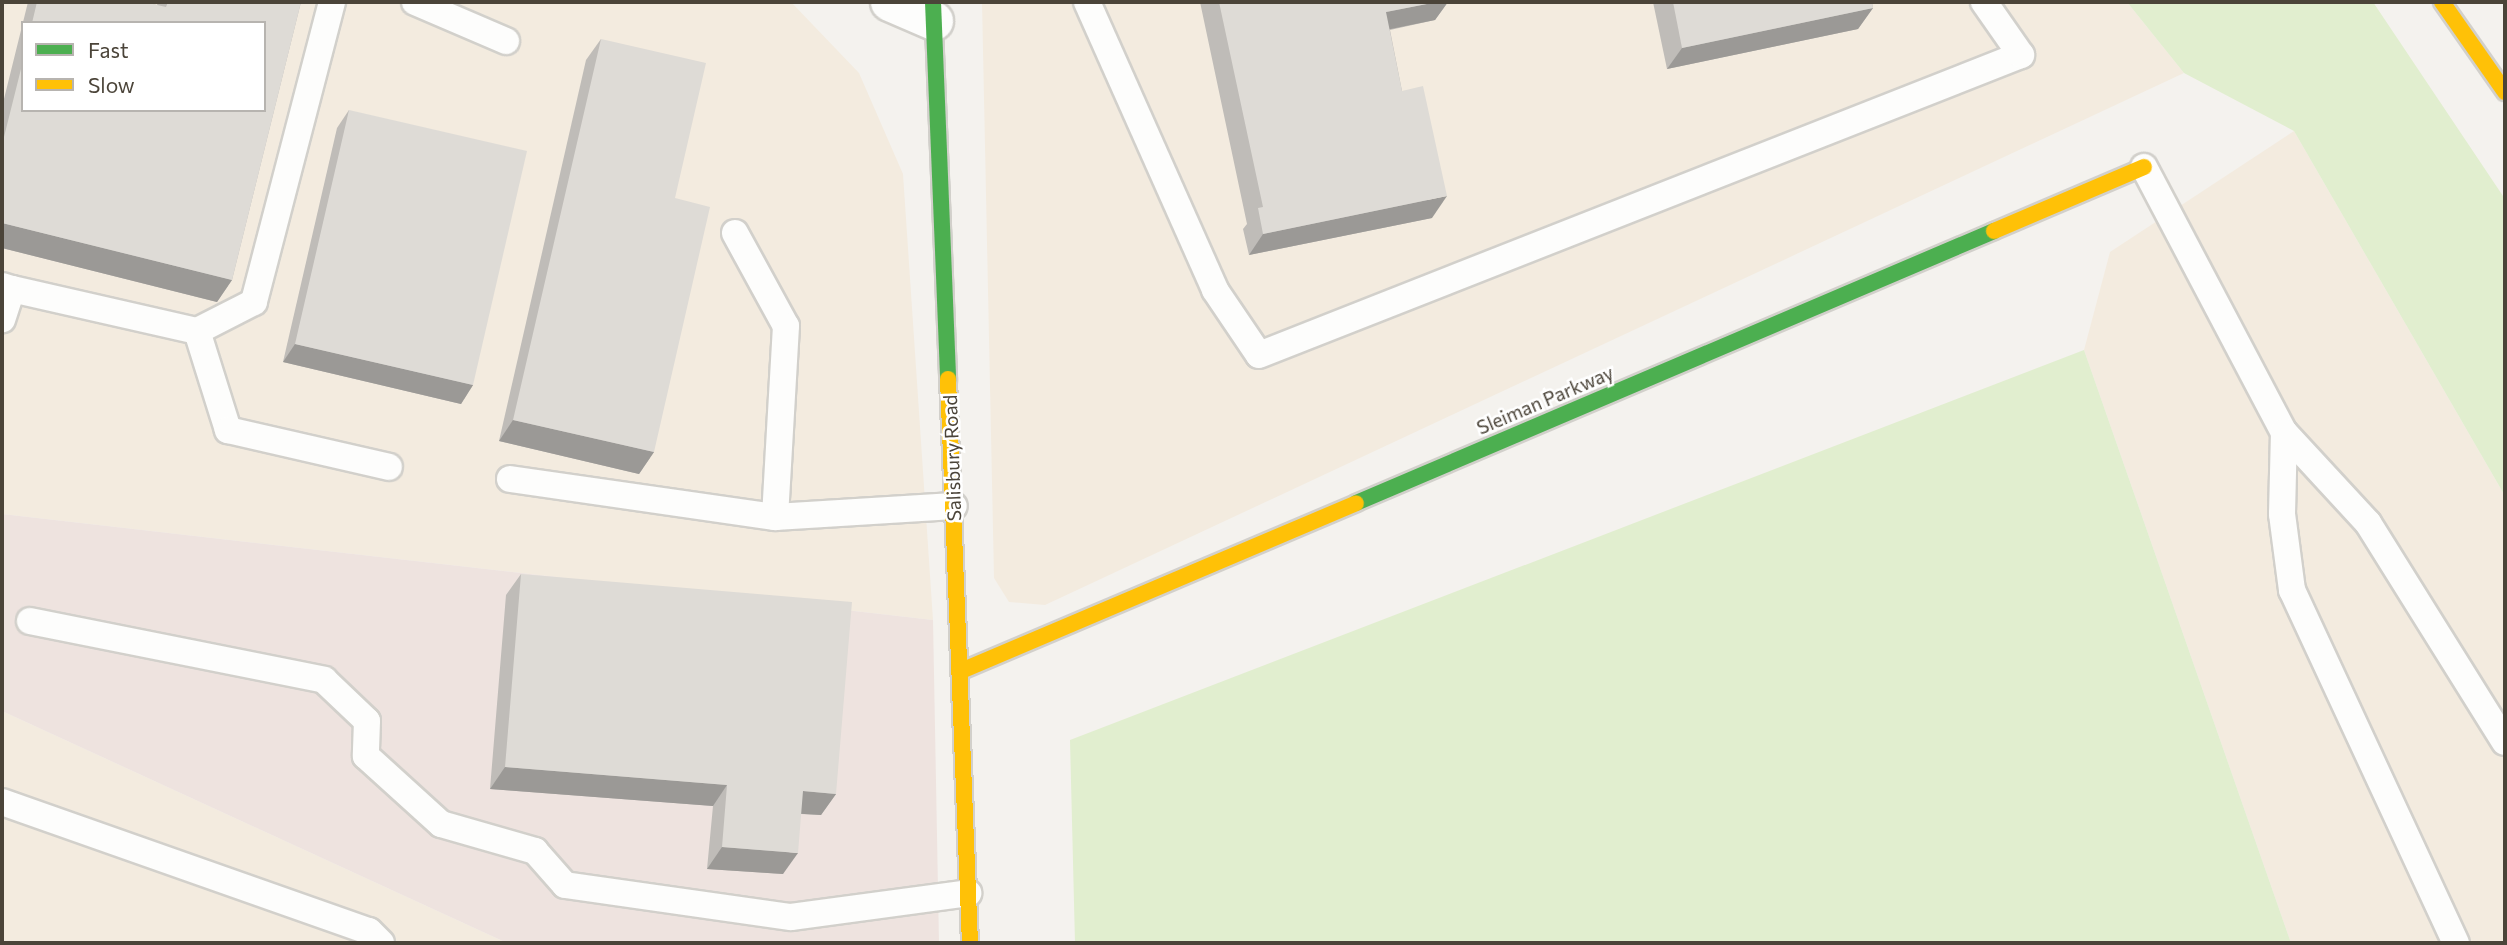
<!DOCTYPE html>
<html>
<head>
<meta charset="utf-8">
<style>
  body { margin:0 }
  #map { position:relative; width:2507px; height:945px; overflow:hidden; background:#f4f2ee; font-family:Commissioner,sans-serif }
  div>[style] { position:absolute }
  .commercial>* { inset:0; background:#f3ebdf }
  .medical>* { inset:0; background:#eee3df }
  .green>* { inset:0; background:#e1eecf }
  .roads { filter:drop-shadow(2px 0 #d2d0cb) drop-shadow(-2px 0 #d2d0cb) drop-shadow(0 2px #d2d0cb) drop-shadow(0 -2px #d2d0cb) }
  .lane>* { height:26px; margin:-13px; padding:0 13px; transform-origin:13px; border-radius:13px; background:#fdfdfc }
  .street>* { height:38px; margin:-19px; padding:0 19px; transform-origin:19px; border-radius:19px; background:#fdfdfc }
  .fast>* { height:16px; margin:-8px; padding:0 8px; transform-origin:8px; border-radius:8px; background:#4caf50 }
  .slow>* { height:16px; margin:-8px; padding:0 8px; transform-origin:8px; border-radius:8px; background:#ffc107 }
  .wall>* { inset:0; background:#bfbcb8 }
  .shaded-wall>* { inset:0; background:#9b9996 }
  .building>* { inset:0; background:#dedbd6 }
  span { translate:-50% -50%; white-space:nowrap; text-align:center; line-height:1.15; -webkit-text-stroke:5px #fff; paint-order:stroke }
  .street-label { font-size:19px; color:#4b4439 }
  .frame { position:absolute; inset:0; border:4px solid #4b4439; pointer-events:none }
  .legend { position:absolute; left:21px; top:21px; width:245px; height:91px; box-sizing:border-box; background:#fff; border:2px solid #b7b4b0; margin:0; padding:9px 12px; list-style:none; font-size:21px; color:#4b4439 }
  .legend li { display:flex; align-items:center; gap:14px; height:35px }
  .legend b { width:35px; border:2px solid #b7b4b0 }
</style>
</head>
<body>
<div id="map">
  <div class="commercial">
    <i style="clip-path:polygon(evenodd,2px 2px,791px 2px,859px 73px,903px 174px,933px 620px,2px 514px,2px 2px,23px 23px,264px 23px,264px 110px,23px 110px,23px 23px)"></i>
    <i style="clip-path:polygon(982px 2px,2127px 2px,2184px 73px,1045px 605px,1009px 602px,994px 578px)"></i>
    <i style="clip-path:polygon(2294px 131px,2505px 496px,2505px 943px,2291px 943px,2084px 350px,2110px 252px)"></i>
    <i style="clip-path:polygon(2px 711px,507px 943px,2px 943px)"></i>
  </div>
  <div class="medical">
    <i style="clip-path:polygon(2px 514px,933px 620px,939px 943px,507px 943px,2px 711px)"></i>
  </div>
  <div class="green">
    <i style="clip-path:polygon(2127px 2px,2373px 2px,2505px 199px,2505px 496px,2294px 131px,2184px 73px)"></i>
    <i style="clip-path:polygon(2084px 350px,2291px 943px,1075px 943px,1070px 740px)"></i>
  </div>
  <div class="roads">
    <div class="lane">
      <i style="left:332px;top:2px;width:310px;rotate:104.6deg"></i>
      <i style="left:254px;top:302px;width:64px;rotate:153deg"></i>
      <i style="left:197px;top:331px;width:104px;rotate:72.6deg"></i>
      <i style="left:228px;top:430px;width:165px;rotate:12.9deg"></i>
      <i style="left:415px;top:2px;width:99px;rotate:23.2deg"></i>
      <i style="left:1087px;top:2px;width:315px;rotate:66deg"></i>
      <i style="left:1215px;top:290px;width:78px;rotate:55.9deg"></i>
      <i style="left:1259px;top:355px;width:819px;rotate:-21.49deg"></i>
      <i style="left:2021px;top:55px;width:65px;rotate:-124.9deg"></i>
      <i style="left:2144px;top:167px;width:300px;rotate:62.2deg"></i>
      <i style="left:2284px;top:432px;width:82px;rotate:91.4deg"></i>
      <i style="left:2282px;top:514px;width:77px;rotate:82.5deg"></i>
      <i style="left:2292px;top:590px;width:389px;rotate:65.1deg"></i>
      <i style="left:735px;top:233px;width:106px;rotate:61.3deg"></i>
      <i style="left:786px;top:326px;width:191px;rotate:93.3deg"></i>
      <i style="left:2px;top:286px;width:10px;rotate:17deg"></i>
      <i style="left:12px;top:289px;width:32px;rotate:108deg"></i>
      <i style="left:12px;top:289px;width:190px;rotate:12.8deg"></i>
      <i style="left:2284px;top:432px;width:124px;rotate:47.3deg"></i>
      <i style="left:2368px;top:523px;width:258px;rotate:58deg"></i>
      <i style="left:510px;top:479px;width:268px;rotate:8.2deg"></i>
      <i style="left:775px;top:517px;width:179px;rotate:-3.5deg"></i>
      <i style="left:30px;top:621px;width:300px;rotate:11.3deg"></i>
      <i style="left:324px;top:680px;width:59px;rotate:43.6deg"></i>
      <i style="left:367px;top:721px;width:35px;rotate:92deg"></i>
      <i style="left:366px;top:756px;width:101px;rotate:42.2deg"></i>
      <i style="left:441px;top:824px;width:98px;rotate:16deg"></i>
      <i style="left:535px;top:851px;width:45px;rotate:48.6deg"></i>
      <i style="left:565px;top:885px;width:228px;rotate:8.1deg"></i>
      <i style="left:791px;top:917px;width:179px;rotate:-7.7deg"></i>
      <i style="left:2px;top:802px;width:389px;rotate:19.4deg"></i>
      <i style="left:369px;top:931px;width:17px;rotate:45deg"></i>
    </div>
    <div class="street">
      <i style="left:890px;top:2px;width:48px;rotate:23.4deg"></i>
    </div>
    <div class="fast">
      <i style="left:933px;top:2px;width:377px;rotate:87.7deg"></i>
      <i style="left:1356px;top:503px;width:694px;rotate:-23.09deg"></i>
    </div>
    <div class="slow">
      <i style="left:2442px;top:2px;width:110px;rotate:55deg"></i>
      <i style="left:1994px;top:231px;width:163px;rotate:-23.1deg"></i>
      <i style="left:948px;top:379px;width:564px;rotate:87.77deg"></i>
      <i style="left:961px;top:671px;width:429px;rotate:-23deg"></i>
    </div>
  </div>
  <div class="wall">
    <i style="clip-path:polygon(evenodd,28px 2px,144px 2px,157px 5px,158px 2px,301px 2px,232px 280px,217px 302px,2px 248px,2px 107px,28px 2px,23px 23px,264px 23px,23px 110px,23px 23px)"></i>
    <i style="clip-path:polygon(1200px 2px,1448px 2px,1435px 20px,1390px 30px,1402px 91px,1432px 218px,1249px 255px,1243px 229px,1247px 224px)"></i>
    <i style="clip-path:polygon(1653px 2px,1872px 2px,1873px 8px,1858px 29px,1667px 69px)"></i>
    <i style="clip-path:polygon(601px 39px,654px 452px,639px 474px,499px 441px,586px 60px)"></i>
    <i style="clip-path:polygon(349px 110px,473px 385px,461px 404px,283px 362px,337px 128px)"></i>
    <i style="clip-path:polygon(521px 574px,836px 794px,821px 815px,801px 814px,783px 874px,707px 869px,713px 806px,490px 789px,506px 595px)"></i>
  </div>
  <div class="shaded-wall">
    <i style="clip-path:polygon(1437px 2px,1448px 2px,1435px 20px,1371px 33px,1386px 12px)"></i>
    <i style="clip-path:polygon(1873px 8px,1858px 29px,1667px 69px,1682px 48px)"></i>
    <i style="clip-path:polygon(1447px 196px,1432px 218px,1249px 255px,1263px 234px)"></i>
    <i style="clip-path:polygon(2px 223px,232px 280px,217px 302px,2px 248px)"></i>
    <i style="clip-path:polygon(295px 344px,473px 385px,461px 404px,283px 362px)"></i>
    <i style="clip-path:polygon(513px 420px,654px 452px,639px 474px,499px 441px)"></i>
    <i style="clip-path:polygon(505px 767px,727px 785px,713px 806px,490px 789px)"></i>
    <i style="clip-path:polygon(803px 791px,836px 794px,821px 815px,788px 813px)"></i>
    <i style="clip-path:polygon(722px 847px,798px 853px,783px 874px,707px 869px)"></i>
  </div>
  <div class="building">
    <i style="clip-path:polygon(37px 2px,144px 2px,166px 7px,168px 2px,301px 2px,232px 280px,2px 223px,2px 145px,23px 61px,23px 110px,264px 110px,264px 23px,32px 23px)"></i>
    <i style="clip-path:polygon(1219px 2px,1437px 2px,1386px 12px,1402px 91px,1423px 86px,1447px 196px,1263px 234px,1258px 208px,1263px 207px)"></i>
    <i style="clip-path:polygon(1673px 2px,1872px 2px,1873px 8px,1682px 48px)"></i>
    <i style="clip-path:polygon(601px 39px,706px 63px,675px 198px,710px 207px,654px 452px,513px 420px)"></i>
    <i style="clip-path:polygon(349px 110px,527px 151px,473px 385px,295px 344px)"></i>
    <i style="clip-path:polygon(521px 574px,852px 602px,836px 794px,803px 791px,798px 853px,722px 847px,727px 785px,505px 767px)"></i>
  </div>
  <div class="street-label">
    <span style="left:1545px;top:400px;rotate:-23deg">Sleiman Parkway</span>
    <span style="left:952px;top:458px;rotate:-92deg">Salisbury Road</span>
  </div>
  <div class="frame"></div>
  <ul class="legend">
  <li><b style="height:9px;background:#4caf50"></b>Fast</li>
  <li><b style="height:9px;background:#ffc107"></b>Slow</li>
  </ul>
</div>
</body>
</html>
